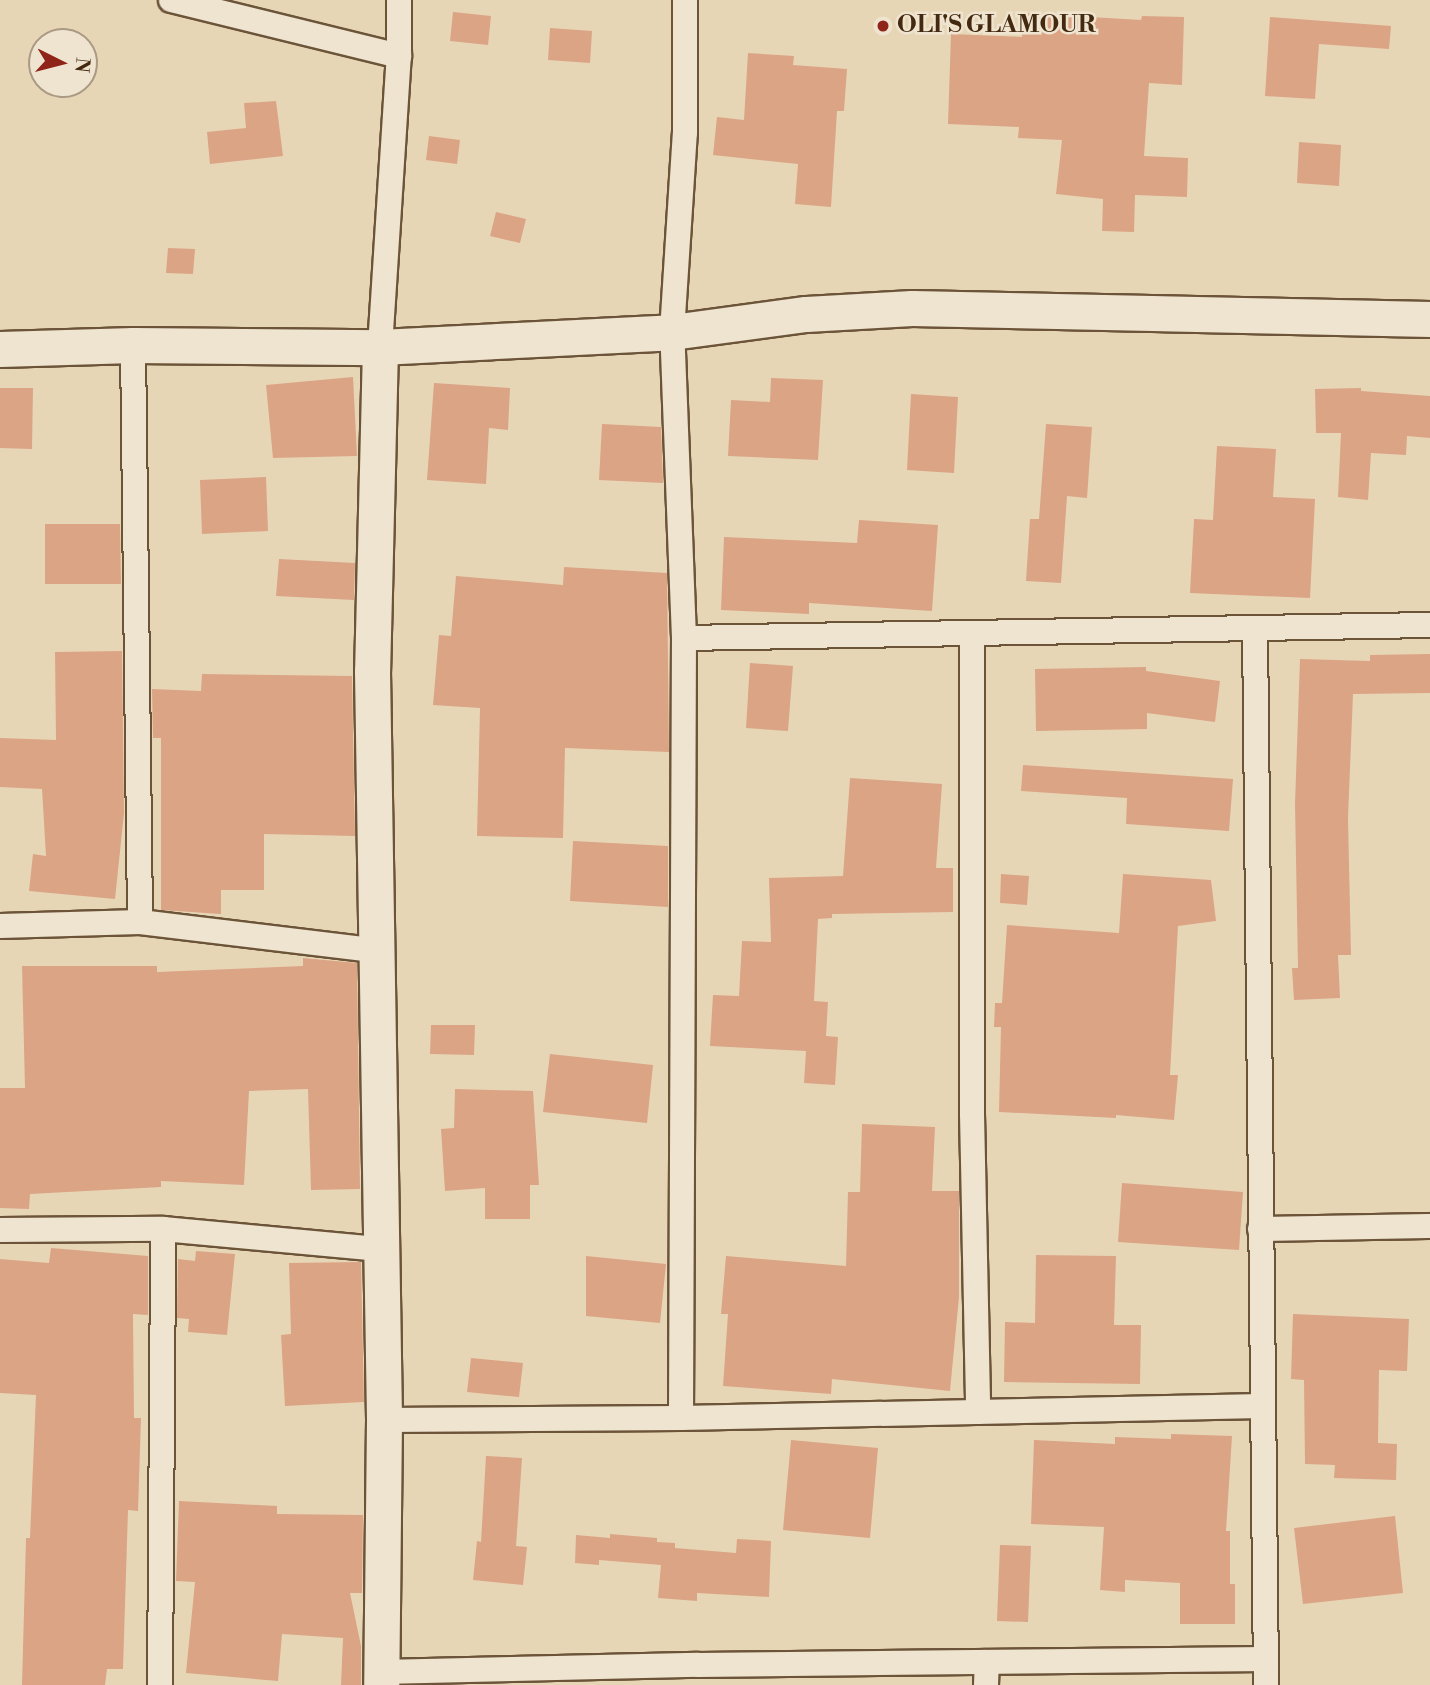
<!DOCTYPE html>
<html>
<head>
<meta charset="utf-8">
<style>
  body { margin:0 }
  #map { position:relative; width:1430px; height:1685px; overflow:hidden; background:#e7d6b6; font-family:"Libre Bodoni",serif }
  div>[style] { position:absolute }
  .building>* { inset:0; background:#dba485 }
  .roads { filter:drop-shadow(2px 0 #6c5439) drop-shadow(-2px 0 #6c5439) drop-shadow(0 2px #6c5439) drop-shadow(0 -2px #6c5439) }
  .street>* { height:24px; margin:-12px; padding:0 12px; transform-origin:12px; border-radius:12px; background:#efe4d0 }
  .secondary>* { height:35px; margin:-17.5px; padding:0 17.5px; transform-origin:17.5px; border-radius:17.5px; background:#efe4d0 }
  .dots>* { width:19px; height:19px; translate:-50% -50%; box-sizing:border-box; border:4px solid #efe4d0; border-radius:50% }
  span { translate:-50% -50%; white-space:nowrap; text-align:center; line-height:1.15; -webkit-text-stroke:5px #efe4d0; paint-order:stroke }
  .poi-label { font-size:24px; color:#43290f; font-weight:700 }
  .left { translate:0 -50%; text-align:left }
  .north { position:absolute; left:28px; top:28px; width:70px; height:70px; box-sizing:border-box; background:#efe4d0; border:2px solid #aa9983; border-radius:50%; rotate:96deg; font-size:19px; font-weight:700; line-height:28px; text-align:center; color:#43290f }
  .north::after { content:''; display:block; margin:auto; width:24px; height:32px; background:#8f2418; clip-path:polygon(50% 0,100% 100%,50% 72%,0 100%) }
</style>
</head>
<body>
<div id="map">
  <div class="building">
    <i style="clip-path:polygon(453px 12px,491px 16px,488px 45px,450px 41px)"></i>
    <i style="clip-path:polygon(1023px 13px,1141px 20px,1142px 16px,1184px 17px,1182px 85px,1149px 83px,1144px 156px,1188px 158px,1187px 197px,1135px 195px,1134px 232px,1102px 231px,1103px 199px,1056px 194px,1062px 140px,1018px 138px,1019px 127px,948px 124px,951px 34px,1022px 37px)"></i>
    <i style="clip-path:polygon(1270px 17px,1391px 26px,1389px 49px,1319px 44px,1315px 99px,1265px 96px)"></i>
    <i style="clip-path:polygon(550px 28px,592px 31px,590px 63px,548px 60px)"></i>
    <i style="clip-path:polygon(748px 53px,794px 56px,793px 65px,847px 69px,844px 111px,837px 111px,831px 207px,795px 204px,798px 164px,713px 155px,717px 117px,744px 120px)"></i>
    <i style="clip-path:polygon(276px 101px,283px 156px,210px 164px,207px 132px,246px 128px,244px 103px)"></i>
    <i style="clip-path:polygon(429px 136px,460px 140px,457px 164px,426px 160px)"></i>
    <i style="clip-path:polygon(1299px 142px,1341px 145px,1339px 186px,1297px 183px)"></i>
    <i style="clip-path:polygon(496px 212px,526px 219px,520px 243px,490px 236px)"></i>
    <i style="clip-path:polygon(168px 248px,195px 249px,193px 274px,166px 273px)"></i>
    <i style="clip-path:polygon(353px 377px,357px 456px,273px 458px,266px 385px)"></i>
    <i style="clip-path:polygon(771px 378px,823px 380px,818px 460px,728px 456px,731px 400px,770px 402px)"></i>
    <i style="clip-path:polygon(434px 383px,510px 388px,508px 430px,489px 428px,486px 484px,427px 480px)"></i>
    <i style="clip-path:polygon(0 388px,33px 388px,32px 449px,0 448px)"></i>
    <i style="clip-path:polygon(1361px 388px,1361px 391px,1430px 396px,1430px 438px,1407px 436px,1406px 455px,1371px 453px,1368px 500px,1338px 497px,1341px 433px,1316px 433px,1315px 389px)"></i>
    <i style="clip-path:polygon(911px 394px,958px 397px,954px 473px,907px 470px)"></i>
    <i style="clip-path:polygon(602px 424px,661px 427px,663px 483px,599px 480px)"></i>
    <i style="clip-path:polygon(1046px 424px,1092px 427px,1087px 498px,1067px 496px,1061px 583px,1026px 581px,1030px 519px,1039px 519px)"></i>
    <i style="clip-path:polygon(1217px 446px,1276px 449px,1273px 497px,1315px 499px,1310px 598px,1190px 593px,1194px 519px,1213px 520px)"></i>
    <i style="clip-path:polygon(266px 477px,268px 531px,202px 534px,200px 480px)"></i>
    <i style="clip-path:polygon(859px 520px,938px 525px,932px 611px,809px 603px,809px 614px,721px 610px,724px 537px,857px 543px)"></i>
    <i style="clip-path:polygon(45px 524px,120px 524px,121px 584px,45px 584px)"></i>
    <i style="clip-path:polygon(279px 559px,355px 563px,354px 600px,276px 596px)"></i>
    <i style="clip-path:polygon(564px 567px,667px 573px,669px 752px,565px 748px,563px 838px,477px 836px,480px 708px,433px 705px,439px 635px,451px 636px,456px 576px,563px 585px)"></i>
    <i style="clip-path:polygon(122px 651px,124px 813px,115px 899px,29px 891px,33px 854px,46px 856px,42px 789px,0 787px,0 738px,56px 740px,55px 652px)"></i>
    <i style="clip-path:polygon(1430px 654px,1430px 693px,1353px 694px,1348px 818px,1351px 955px,1338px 955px,1340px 998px,1294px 1000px,1292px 968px,1298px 968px,1295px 804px,1300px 659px,1370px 661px,1370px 655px)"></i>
    <i style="clip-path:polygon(750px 663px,793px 666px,788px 731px,746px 728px)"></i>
    <i style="clip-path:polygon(1146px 667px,1146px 671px,1220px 681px,1215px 722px,1147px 713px,1147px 729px,1036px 731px,1035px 669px)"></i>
    <i style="clip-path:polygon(202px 674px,352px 676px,355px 836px,264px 834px,264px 890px,221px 890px,221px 914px,161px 910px,161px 738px,153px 738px,152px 689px,201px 691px)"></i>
    <i style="clip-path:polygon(1023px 765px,1233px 779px,1229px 831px,1126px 824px,1127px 798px,1021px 791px)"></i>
    <i style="clip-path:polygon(850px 778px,942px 784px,936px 868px,953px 868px,953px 912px,832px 914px,832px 918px,818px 919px,814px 1001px,828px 1002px,826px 1036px,838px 1037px,835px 1085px,804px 1083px,806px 1051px,710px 1046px,713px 995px,739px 996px,742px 941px,771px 942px,769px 878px,843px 876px)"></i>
    <i style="clip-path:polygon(573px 841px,668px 846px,668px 907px,570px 901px)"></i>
    <i style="clip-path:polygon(1001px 874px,1029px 876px,1027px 905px,1000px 903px)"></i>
    <i style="clip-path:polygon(1123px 874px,1211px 880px,1216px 921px,1178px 926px,1170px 1075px,1178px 1075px,1174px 1120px,1116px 1115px,1116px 1118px,999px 1112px,1001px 1027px,994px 1027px,995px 1003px,1002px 1003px,1007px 925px,1119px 933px)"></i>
    <i style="clip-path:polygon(303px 958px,357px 963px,360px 1189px,311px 1190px,308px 1089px,249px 1091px,244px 1185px,161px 1181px,161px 1187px,30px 1194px,29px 1209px,0 1208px,0 1088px,25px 1088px,22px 966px,157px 966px,157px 972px,303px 966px)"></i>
    <i style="clip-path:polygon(431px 1025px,475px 1025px,474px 1055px,430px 1054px)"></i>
    <i style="clip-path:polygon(550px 1054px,653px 1065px,647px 1123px,543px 1112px)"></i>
    <i style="clip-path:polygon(455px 1089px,533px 1091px,539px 1185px,530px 1185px,530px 1219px,485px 1219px,485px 1188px,445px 1191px,441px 1129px,454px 1128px)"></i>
    <i style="clip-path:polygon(862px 1124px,935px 1127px,932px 1191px,959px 1191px,959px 1297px,950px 1391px,832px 1379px,831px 1394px,723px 1386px,728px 1314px,721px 1314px,726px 1256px,846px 1266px,848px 1192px,860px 1192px)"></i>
    <i style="clip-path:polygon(1122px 1183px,1243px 1192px,1239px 1250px,1118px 1242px)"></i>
    <i style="clip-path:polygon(51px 1248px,148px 1256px,148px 1315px,133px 1314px,134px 1418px,141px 1418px,138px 1511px,128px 1510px,123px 1669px,107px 1669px,105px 1685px,22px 1685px,26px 1538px,30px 1538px,36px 1395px,0 1393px,0 1259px,49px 1263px)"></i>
    <i style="clip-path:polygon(196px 1251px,235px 1254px,227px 1335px,188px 1332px,189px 1319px,177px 1318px,178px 1259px,195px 1261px)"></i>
    <i style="clip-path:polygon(1036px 1255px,1116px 1256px,1114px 1325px,1141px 1325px,1140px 1384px,1004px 1382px,1005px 1322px,1035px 1323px)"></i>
    <i style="clip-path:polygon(586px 1256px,666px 1264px,660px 1323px,586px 1316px)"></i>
    <i style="clip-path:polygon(361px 1262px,364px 1402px,285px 1406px,281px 1335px,291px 1334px,289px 1263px)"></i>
    <i style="clip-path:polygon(1293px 1314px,1409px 1319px,1407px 1371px,1379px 1370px,1378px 1443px,1397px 1444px,1396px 1480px,1334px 1478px,1335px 1465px,1305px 1464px,1304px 1380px,1291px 1379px)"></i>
    <i style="clip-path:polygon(471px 1358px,523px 1363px,519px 1397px,467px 1392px)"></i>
    <i style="clip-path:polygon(1171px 1434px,1232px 1436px,1226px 1531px,1230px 1531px,1230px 1584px,1235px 1584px,1235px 1624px,1180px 1624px,1180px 1583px,1125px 1580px,1125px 1592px,1100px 1590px,1104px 1527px,1031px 1524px,1034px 1440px,1115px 1444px,1115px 1437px,1171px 1439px)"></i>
    <i style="clip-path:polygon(791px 1440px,878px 1448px,870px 1538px,783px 1530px)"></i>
    <i style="clip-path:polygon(486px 1456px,522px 1458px,516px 1546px,527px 1547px,523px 1585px,473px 1580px,477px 1541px,481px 1542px)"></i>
    <i style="clip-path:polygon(179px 1501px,277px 1506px,277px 1514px,363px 1515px,362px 1593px,350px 1593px,361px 1646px,361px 1685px,341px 1685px,343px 1638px,282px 1634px,278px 1681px,186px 1673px,195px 1582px,176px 1581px)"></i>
    <i style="clip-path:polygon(1395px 1516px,1403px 1593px,1303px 1604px,1294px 1528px)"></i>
    <i style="clip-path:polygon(610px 1534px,657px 1538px,657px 1542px,675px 1543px,675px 1548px,736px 1553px,737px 1539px,771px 1541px,769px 1597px,697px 1593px,697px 1601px,658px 1598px,661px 1565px,599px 1560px,599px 1565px,575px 1563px,576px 1535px,610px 1538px)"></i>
    <i style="clip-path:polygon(1000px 1545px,1031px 1546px,1028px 1622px,997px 1621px)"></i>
  </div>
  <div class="roads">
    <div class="street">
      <i style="left:171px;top:0;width:235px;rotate:13.8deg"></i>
      <i style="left:133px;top:345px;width:577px;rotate:89.3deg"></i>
      <i style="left:380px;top:347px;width:292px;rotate:-86.3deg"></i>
      <i style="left:399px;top:56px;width:56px;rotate:-90deg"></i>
      <i style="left:1255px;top:628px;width:1057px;rotate:89.4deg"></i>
      <i style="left:972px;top:634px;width:480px;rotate:90deg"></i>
      <i style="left:972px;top:1114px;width:298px;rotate:88.8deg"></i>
      <i style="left:684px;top:638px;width:746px;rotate:-1deg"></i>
      <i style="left:0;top:926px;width:140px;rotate:-1.6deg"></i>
      <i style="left:140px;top:922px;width:241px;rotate:6.9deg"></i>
      <i style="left:1260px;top:1229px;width:170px;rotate:-1deg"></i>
      <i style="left:0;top:1230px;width:163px;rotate:-0.4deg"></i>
      <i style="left:163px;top:1229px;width:218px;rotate:5.3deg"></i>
      <i style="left:681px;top:1418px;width:780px;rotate:-89.78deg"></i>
      <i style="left:684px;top:638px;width:306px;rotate:-92.2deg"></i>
      <i style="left:672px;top:332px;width:199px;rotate:-86.3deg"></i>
      <i style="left:685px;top:133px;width:133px;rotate:-90deg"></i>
      <i style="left:384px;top:1420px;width:297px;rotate:-0.4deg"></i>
      <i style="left:681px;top:1418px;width:581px;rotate:-1.18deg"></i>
      <i style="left:381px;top:1672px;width:317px;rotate:-1.3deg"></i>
      <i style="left:698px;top:1665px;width:568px;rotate:-0.61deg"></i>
      <i style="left:160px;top:1685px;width:456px;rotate:-89.6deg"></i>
      <i style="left:986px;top:1685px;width:23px;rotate:-88deg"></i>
    </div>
    <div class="secondary">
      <i style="left:380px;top:347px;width:324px;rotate:91.4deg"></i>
      <i style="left:372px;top:671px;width:749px;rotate:89.08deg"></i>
      <i style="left:384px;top:1420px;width:265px;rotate:90.6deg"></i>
      <i style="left:0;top:349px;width:133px;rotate:-1.7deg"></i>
      <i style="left:133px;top:345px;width:247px;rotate:0.5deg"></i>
      <i style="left:380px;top:347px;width:292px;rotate:-2.9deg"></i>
      <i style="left:672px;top:332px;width:135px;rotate:-7.7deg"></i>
      <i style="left:806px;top:314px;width:106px;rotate:-3.2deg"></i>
      <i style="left:912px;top:308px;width:518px;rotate:1.22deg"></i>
    </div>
  </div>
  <div class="dots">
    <i style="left:883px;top:26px;background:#8f2418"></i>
  </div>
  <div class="poi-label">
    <span class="left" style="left:897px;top:26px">OLI'S GLAMOUR</span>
  </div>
  <div class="north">N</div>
</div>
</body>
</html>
